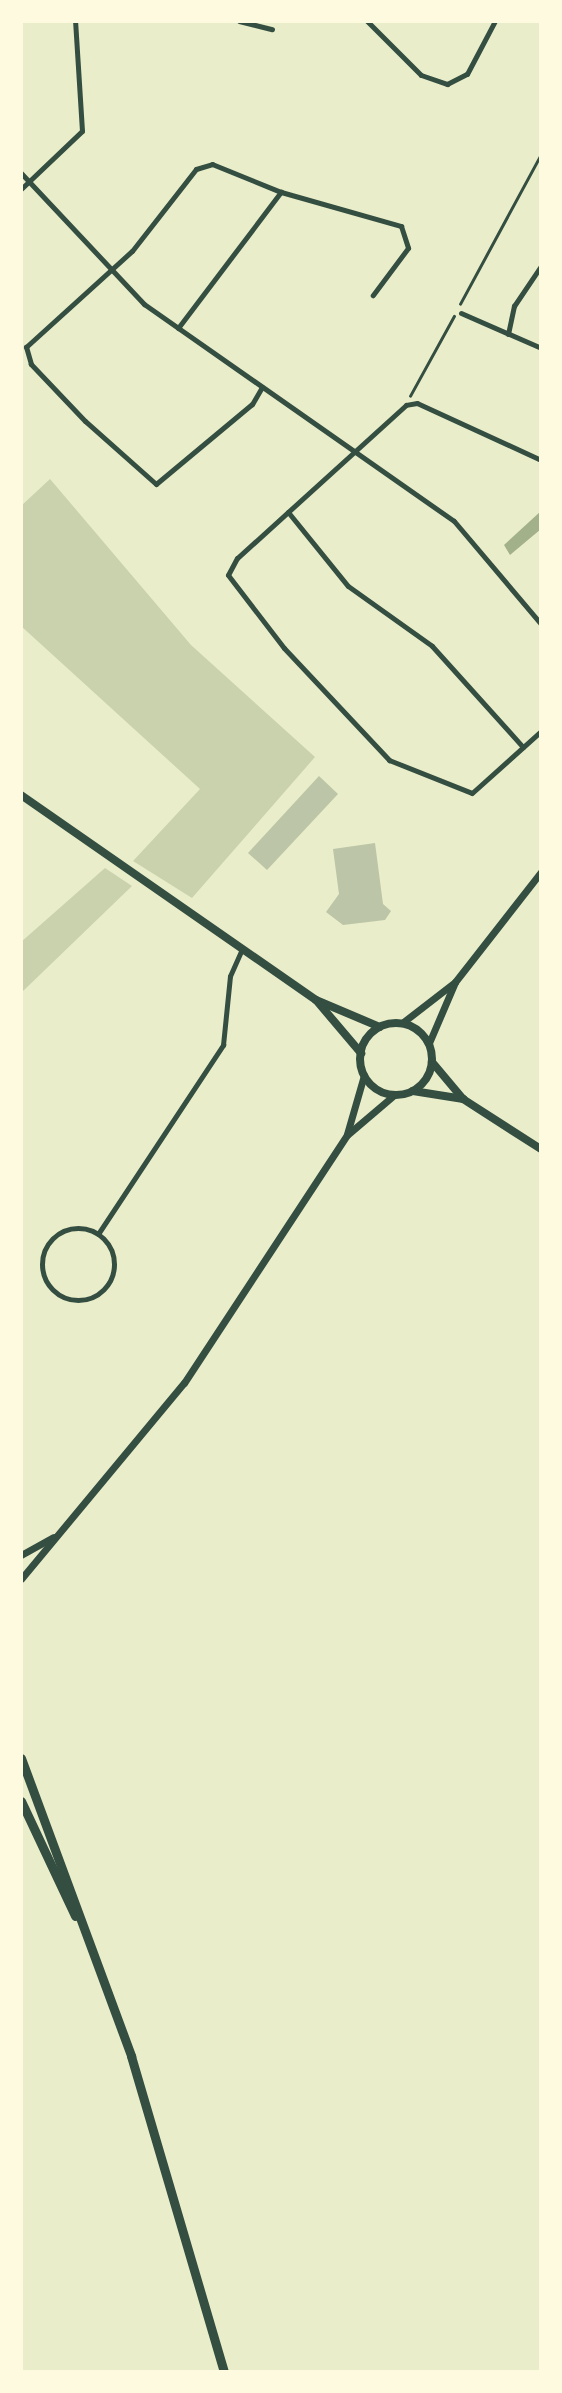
<!DOCTYPE html>
<html>
<head>
<meta charset="utf-8">
<style>
  body { margin:0 }
  #map { position:relative; width:562px; height:2393px; overflow:hidden; background:#e9edc9; font-family:Quicksand,sans-serif }
  div>[style] { position:absolute }
  .green>* { inset:0; background:#cad2ad }
  .water>* { inset:0; background:#a3b18a }
  .building>* { inset:0; background:#bcc5a7 }
  .path>* { height:2.5px; margin:-1.25px; padding:0 1.25px; transform-origin:1.25px; border-radius:1.25px; background:#344e41 }
  .minor>* { height:5px; margin:-2.5px; padding:0 2.5px; transform-origin:2.5px; border-radius:2.5px; background:#344e41 }
  .minor>.ring { margin:-2.5px; padding:0; box-sizing:content-box; background:none; border:5px solid #344e41; border-radius:50% }
  .tertiary>* { height:7px; margin:-3.5px; padding:0 3.5px; transform-origin:3.5px; border-radius:3.5px; background:#344e41 }
  .secondary>* { height:8px; margin:-4px; padding:0 4px; transform-origin:4px; border-radius:4px; background:#344e41 }
  .secondary>.ring { margin:-4px; padding:0; box-sizing:content-box; background:none; border:8px solid #344e41; border-radius:50% }
  .primary>* { height:9px; margin:-4.5px; padding:0 4.5px; transform-origin:4.5px; border-radius:4.5px; background:#344e41 }
  span { translate:-50% -50%; white-space:nowrap; text-align:center; line-height:1.15; -webkit-text-stroke:5px #fefae0; paint-order:stroke }
  .frame { position:absolute; inset:0; border:23px solid #fefae0; pointer-events:none }
</style>
</head>
<body>
<div id="map">
  <div class="green">
    <i style="clip-path:polygon(50px 479px,191px 645px,315px 757px,192px 898px,133px 861px,200px 789px,21px 626px,21px 506px)"></i>
    <i style="clip-path:polygon(105px 868px,132px 886px,21px 993px,21px 942px)"></i>
  </div>
  <div class="water">
    <i style="clip-path:polygon(541px 511px,541px 529px,510px 555px,504px 545px)"></i>
  </div>
  <div class="building">
    <i style="clip-path:polygon(319px 776px,338px 794px,267px 870px,248px 853px)"></i>
    <i style="clip-path:polygon(375px 843px,383px 904px,391px 911px,385px 920px,343px 925px,326px 912px,339px 894px,333px 849px)"></i>
  </div>
  <div class="path">
    <i style="left:460px;top:304px;width:170px;rotate:-61.6deg"></i>
    <i style="left:410px;top:396px;width:91px;rotate:-61.2deg"></i>
  </div>
  <div class="minor">
    <i style="left:239px;top:21px;width:34px;rotate:14deg"></i>
    <i style="left:367px;top:21px;width:76px;rotate:45deg"></i>
    <i style="left:421px;top:75px;width:28px;rotate:19deg"></i>
    <i style="left:447px;top:84px;width:22px;rotate:-27deg"></i>
    <i style="left:467px;top:74px;width:60px;rotate:-62.2deg"></i>
    <i style="left:21px;top:173px;width:180px;rotate:46.8deg"></i>
    <i style="left:144px;top:304px;width:378px;rotate:35deg"></i>
    <i style="left:454px;top:521px;width:135px;rotate:49.8deg"></i>
    <i style="left:21px;top:189px;width:84px;rotate:-43.6deg"></i>
    <i style="left:82px;top:131px;width:110px;rotate:-93.6deg"></i>
    <i style="left:461px;top:313px;width:87px;rotate:23.6deg"></i>
    <i style="left:178px;top:328px;width:171px;rotate:-52.9deg"></i>
    <i style="left:508px;top:334px;width:29px;rotate:-78deg"></i>
    <i style="left:514px;top:306px;width:48px;rotate:-56deg"></i>
    <i style="left:262px;top:387px;width:20px;rotate:120deg"></i>
    <i style="left:252px;top:404px;width:125px;rotate:140.2deg"></i>
    <i style="left:156px;top:484px;width:95px;rotate:-138.4deg"></i>
    <i style="left:85px;top:421px;width:79px;rotate:-133.5deg"></i>
    <i style="left:31px;top:364px;width:18px;rotate:-106deg"></i>
    <i style="left:26px;top:347px;width:143px;rotate:-42.2deg"></i>
    <i style="left:132px;top:251px;width:104px;rotate:-52deg"></i>
    <i style="left:196px;top:169px;width:17px;rotate:-17deg"></i>
    <i style="left:212px;top:164px;width:74px;rotate:22.1deg"></i>
    <i style="left:281px;top:192px;width:125px;rotate:15.8deg"></i>
    <i style="left:401px;top:226px;width:23px;rotate:72deg"></i>
    <i style="left:408px;top:248px;width:59px;rotate:126.7deg"></i>
    <i style="left:541px;top:460px;width:136px;rotate:-155.3deg"></i>
    <i style="left:417px;top:403px;width:11px;rotate:170deg"></i>
    <i style="left:406px;top:405px;width:228px;rotate:137.8deg"></i>
    <i style="left:237px;top:558px;width:19px;rotate:118deg"></i>
    <i style="left:228px;top:575px;width:92px;rotate:52.5deg"></i>
    <i style="left:284px;top:648px;width:154px;rotate:46.8deg"></i>
    <i style="left:389px;top:760px;width:89px;rotate:21.7deg"></i>
    <i style="left:472px;top:793px;width:93px;rotate:-41.9deg"></i>
    <i style="left:288px;top:512px;width:95px;rotate:51deg"></i>
    <i style="left:348px;top:586px;width:103px;rotate:35.5deg"></i>
    <i style="left:432px;top:646px;width:136px;rotate:48deg"></i>
    <i class="ring" style="left:42px;top:1228px;width:67px;height:67px"></i>
    <i style="left:98px;top:1234px;width:227px;rotate:-56.5deg"></i>
    <i style="left:223px;top:1045px;width:69px;rotate:-84.2deg"></i>
    <i style="left:230px;top:976px;width:30px;rotate:-66deg"></i>
  </div>
  <div class="tertiary">
    <i style="left:402px;top:1023px;width:67px;rotate:-37.7deg"></i>
    <i style="left:429px;top:1043px;width:66px;rotate:-66.9deg"></i>
    <i style="left:455px;top:982px;width:140px;rotate:-52deg"></i>
    <i style="left:347px;top:1134px;width:61px;rotate:-73.9deg"></i>
    <i style="left:21px;top:1555px;width:37px;rotate:-29deg"></i>
    <i style="left:21px;top:1579px;width:255px;rotate:-50.3deg"></i>
    <i style="left:184px;top:1383px;width:297px;rotate:-56.7deg"></i>
    <i style="left:347px;top:1135px;width:62px;rotate:-40.4deg"></i>
  </div>
  <div class="secondary">
    <i style="left:21px;top:795px;width:359px;rotate:34.8deg"></i>
    <i style="left:316px;top:1000px;width:69px;rotate:22.9deg"></i>
    <i style="left:316px;top:1000px;width:70px;rotate:49.7deg"></i>
    <i class="ring" style="left:360px;top:1023px;width:64px;height:64px"></i>
    <i style="left:432px;top:1062px;width:48px;rotate:50deg"></i>
    <i style="left:463px;top:1099px;width:93px;rotate:32.7deg"></i>
    <i style="left:413px;top:1091px;width:51px;rotate:9.1deg"></i>
  </div>
  <div class="primary">
    <i style="left:21px;top:1758px;width:318px;rotate:69.7deg"></i>
    <i style="left:131px;top:2056px;width:329px;rotate:73.6deg"></i>
    <i style="left:21px;top:1801px;width:127px;rotate:64.8deg"></i>
  </div>
  <div class="frame"></div>
</div>
</body>
</html>
